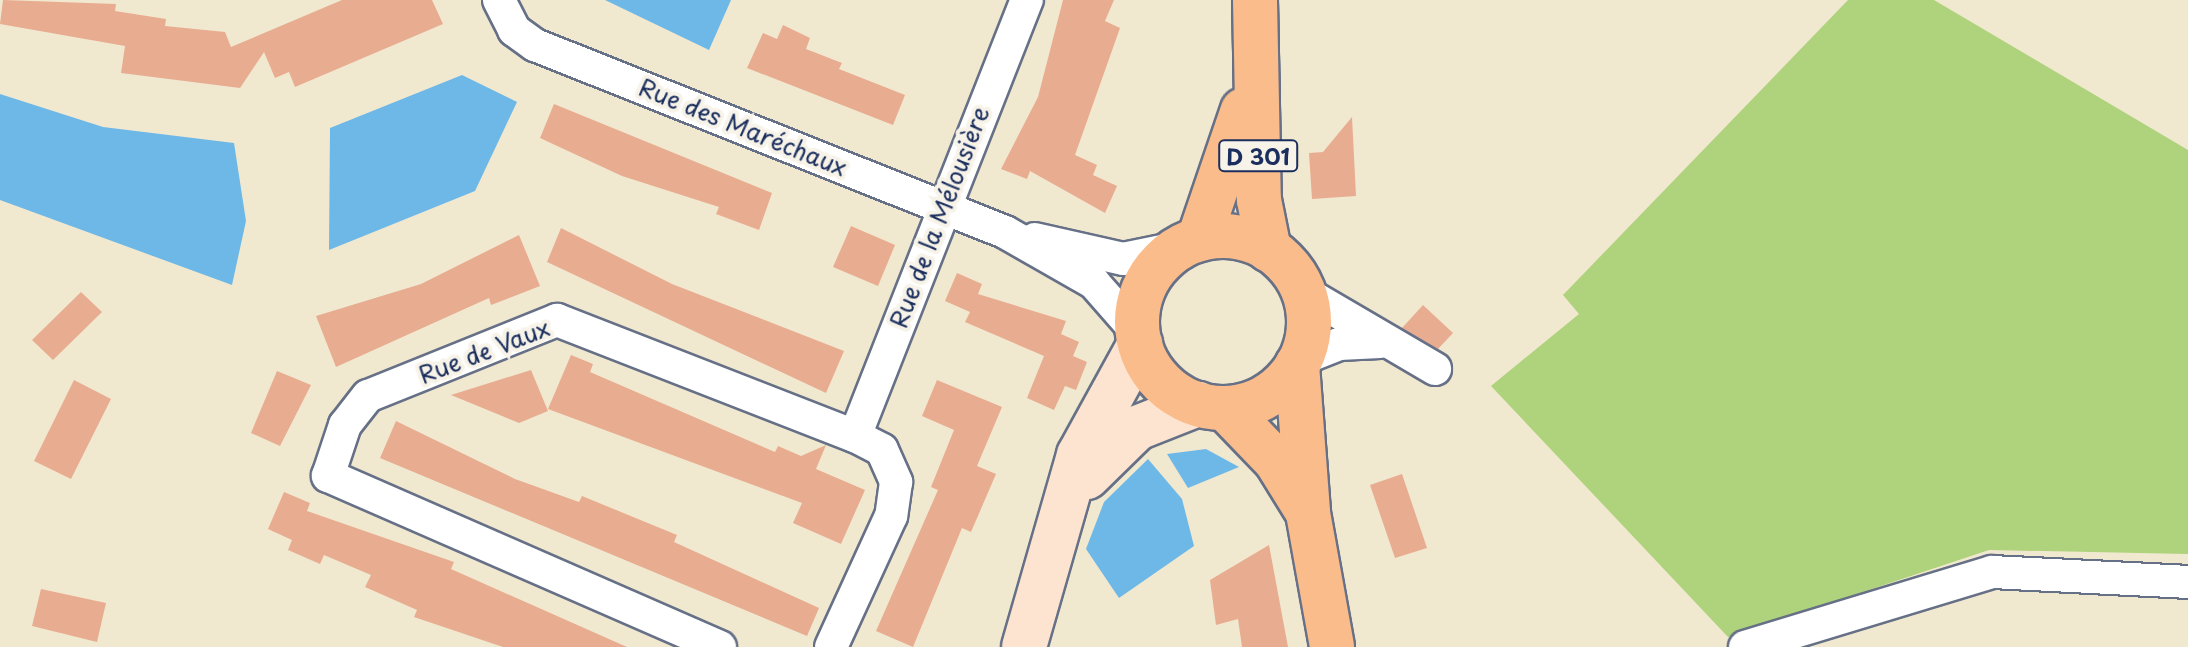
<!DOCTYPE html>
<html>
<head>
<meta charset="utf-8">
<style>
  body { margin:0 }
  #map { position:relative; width:2188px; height:647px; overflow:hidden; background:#f1e8d0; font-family:"Playpen Sans",sans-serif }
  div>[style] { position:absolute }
  .green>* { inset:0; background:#aed37c }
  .water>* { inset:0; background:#6eb8e7 }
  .building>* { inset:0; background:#e8ad90 }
  .roads { filter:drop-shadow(2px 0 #667086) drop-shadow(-2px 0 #667086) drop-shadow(0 2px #667086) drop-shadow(0 -2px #667086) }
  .street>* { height:32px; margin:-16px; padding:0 16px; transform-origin:16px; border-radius:16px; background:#fff }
  .secondary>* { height:44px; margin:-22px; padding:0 22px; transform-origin:22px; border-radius:22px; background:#fde4d1 }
  .primary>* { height:44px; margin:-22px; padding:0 22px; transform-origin:22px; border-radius:22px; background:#fabc8b }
  .primary>.ring { margin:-22px; padding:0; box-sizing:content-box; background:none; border:44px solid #fabc8b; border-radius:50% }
  span { translate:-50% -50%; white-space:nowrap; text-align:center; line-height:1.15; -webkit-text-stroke:8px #f7f3e8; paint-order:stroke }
  .shield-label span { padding:2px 6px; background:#f7f3e8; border:2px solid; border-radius:6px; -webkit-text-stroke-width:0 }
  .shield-label { font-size:22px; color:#1b2f5e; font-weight:700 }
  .street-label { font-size:24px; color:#1b2f5e }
</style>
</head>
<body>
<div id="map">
  <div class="green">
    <i style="clip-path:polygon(1848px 0,1934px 0,2188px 150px,2188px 554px,1989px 550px,1728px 637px,1491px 386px,1579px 314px,1563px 295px)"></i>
  </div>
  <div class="water">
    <i style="clip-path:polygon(605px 0,731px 0,709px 50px)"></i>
    <i style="clip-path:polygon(462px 75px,517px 102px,475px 191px,329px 250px,330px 128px)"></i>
    <i style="clip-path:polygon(0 94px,103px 127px,234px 143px,246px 221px,232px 285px,0 200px)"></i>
    <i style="clip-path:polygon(1206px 449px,1239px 467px,1188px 488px,1167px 454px)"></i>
    <i style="clip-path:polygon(1148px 459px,1182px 499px,1194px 546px,1119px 598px,1086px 549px,1104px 502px)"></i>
  </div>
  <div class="building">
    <i style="clip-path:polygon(3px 0,116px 4px,115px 11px,166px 19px,165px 26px,225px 32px,231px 47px,342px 0,432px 0,443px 24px,295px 87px,289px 72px,275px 78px,264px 52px,240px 88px,121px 73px,125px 46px,0 24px)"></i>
    <i style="clip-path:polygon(1063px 0,1114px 0,1105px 21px,1120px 28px,1075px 155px,1097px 165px,1093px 175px,1117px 186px,1105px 213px,1030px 171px,1027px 179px,1001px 169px,1038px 97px)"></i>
    <i style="clip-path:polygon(783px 25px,810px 38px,806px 49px,842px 63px,839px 69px,905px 95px,893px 125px,747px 68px,763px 33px,777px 39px)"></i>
    <i style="clip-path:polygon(554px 104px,772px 193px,759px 230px,716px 214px,719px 207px,622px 176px,540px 138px)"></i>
    <i style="clip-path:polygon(1352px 117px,1356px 196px,1312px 199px,1309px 153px,1323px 152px)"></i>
    <i style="clip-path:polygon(851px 226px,895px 245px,878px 286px,833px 267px)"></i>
    <i style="clip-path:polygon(561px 228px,672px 284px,844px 351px,826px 393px,547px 262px)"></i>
    <i style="clip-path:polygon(519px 235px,540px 286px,491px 305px,489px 298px,336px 367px,316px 316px,421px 284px)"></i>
    <i style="clip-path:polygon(957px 273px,982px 284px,978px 294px,1066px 321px,1061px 334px,1079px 342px,1073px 356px,1087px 362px,1076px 390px,1065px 386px,1054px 410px,1027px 398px,1044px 356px,965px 322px,970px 312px,945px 301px)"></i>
    <i style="clip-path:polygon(81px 292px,102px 312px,53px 360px,32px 340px)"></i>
    <i style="clip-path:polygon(1423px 305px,1453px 333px,1438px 349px,1402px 328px)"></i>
    <i style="clip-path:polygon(571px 355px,593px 364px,590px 372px,775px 452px,778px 446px,801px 456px,826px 445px,816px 469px,865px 490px,841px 544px,793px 523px,802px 503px,548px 409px)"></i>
    <i style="clip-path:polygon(531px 370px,548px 411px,519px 423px,451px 395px)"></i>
    <i style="clip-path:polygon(277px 371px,311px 385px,280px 446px,251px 433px)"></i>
    <i style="clip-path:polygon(74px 380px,111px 399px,71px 479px,34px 461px)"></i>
    <i style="clip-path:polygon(937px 380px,1002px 407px,977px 466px,996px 474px,971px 532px,962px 528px,913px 647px,876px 631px,938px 490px,931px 487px,954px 430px,922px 416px)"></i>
    <i style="clip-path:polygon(396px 421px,515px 479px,579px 502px,582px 496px,677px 535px,674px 542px,819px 608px,807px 636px,380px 458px)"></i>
    <i style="clip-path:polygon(1402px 474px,1427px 548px,1395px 558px,1370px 485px)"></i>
    <i style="clip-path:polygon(284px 492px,310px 503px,307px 511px,454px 562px,451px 569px,627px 647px,503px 647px,414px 617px,417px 610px,365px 587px,371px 575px,324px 555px,320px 564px,288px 550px,292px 540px,268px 529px)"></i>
    <i style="clip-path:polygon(1269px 545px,1288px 647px,1242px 647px,1238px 619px,1216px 625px,1210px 580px)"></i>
    <i style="clip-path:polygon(41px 589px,106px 603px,97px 642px,32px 626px)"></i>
  </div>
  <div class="roads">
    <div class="street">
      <i style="left:499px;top:0;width:34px;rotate:63deg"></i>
      <i style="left:514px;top:30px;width:26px;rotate:36deg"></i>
      <i style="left:535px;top:45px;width:506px;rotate:21.7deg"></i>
      <i style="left:1005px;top:232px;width:103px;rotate:29.8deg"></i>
      <i style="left:1094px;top:283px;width:65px;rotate:48.7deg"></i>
      <i style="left:1035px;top:239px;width:90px;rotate:12.8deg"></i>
      <i style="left:1123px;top:259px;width:60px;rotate:-11.5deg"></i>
      <i style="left:1304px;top:292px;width:152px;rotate:30.4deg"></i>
      <i style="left:1299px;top:360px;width:43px;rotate:-21.8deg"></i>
      <i style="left:1339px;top:344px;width:41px;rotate:-2.8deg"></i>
      <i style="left:855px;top:436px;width:469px;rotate:-68.5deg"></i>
      <i style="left:720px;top:647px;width:428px;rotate:-156.4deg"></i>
      <i style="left:328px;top:476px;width:54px;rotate:-71.6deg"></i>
      <i style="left:345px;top:425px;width:37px;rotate:-52deg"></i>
      <i style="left:368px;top:396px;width:204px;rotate:-21.9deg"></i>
      <i style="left:557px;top:320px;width:320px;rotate:21.3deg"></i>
      <i style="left:855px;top:436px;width:30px;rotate:27deg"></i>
      <i style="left:882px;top:450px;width:35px;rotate:66deg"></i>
      <i style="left:896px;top:482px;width:34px;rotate:98deg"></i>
      <i style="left:891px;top:516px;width:144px;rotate:114.6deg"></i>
      <i style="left:1745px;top:647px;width:258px;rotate:-16.9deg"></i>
      <i style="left:1992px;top:572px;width:196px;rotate:2.9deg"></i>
    </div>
    <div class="secondary">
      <i style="left:1087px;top:477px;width:70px;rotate:-44.4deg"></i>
      <i style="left:1137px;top:428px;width:66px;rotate:-21.5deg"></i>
      <i style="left:1024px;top:647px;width:200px;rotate:-74deg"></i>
      <i style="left:1079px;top:455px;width:127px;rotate:-61.2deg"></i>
    </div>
    <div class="primary">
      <i style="left:1255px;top:0;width:200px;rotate:88.9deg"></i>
      <i style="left:1259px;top:200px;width:51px;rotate:78.7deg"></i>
      <i class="ring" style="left:1137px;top:236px;width:128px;height:128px"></i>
      <i style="left:1199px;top:239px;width:136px;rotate:-71.2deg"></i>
      <i style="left:1297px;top:365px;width:148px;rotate:85.7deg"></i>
      <i style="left:1308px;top:513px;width:136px;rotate:79.8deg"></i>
      <i style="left:1225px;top:408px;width:74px;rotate:46.1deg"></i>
      <i style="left:1276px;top:461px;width:59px;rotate:58.2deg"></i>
    </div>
  </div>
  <div class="shield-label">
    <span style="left:1258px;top:156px">D 301</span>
  </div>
  <div class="street-label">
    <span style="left:743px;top:127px;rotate:22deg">Rue des Maréchaux</span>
    <span style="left:939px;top:217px;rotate:-69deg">Rue de la Mélousière</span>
    <span style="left:484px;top:351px;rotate:-21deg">Rue de Vaux</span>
  </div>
</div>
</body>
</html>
